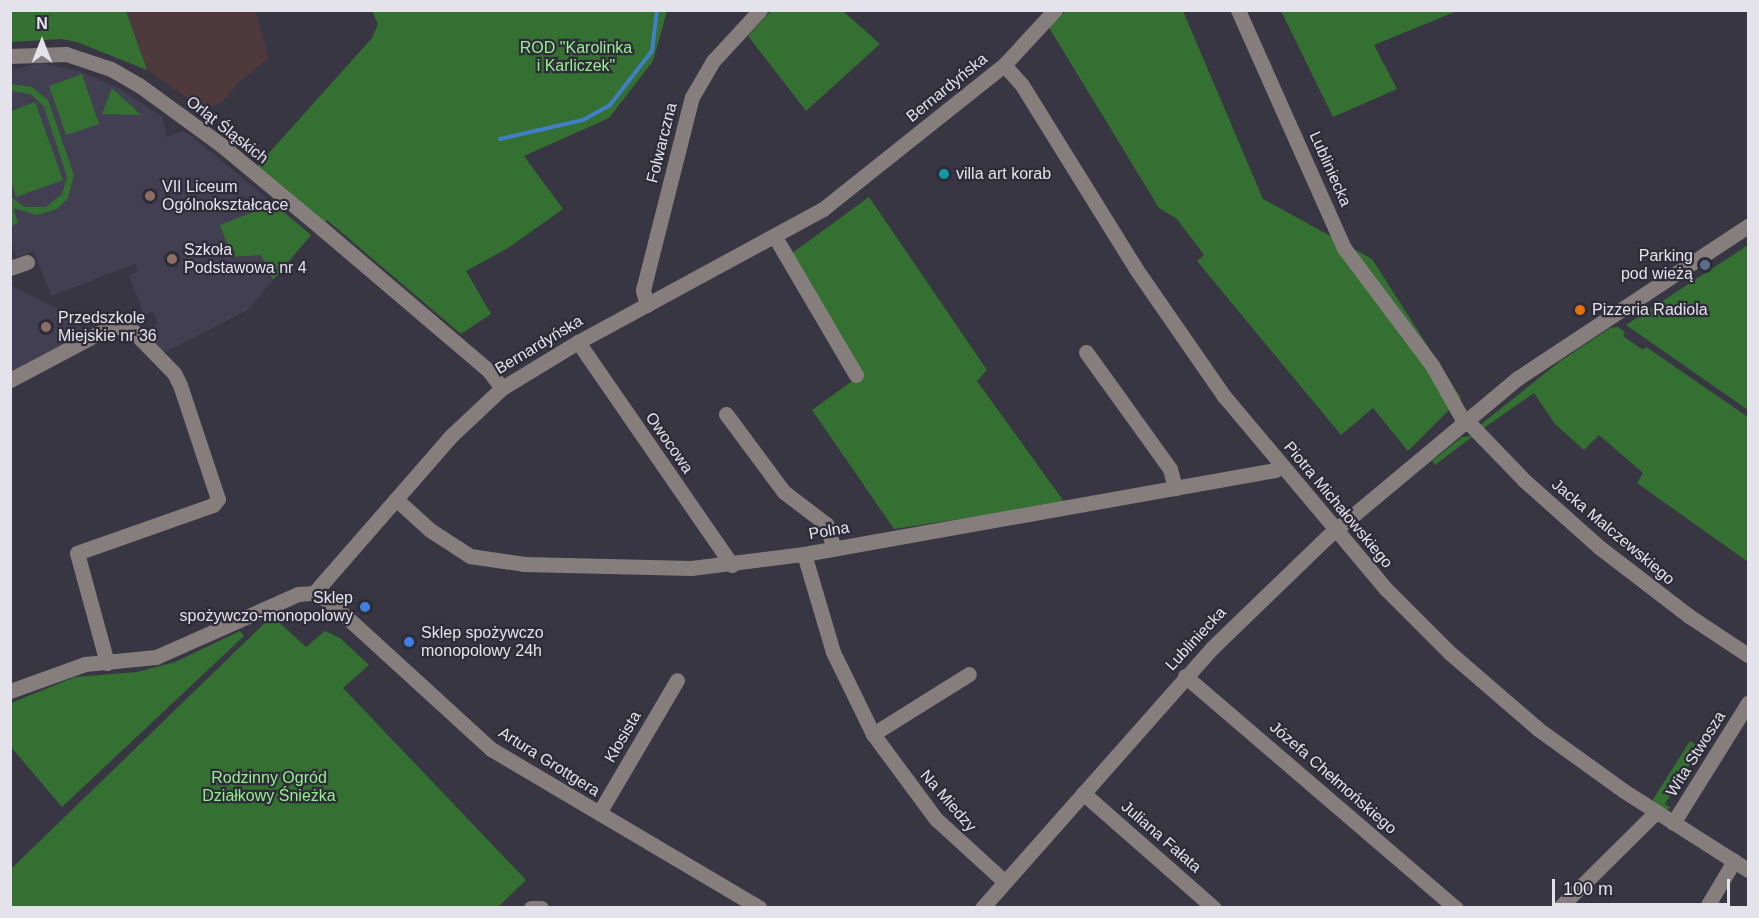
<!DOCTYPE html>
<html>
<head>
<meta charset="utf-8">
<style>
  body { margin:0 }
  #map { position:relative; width:1759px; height:918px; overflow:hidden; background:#383643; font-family:Helvetica,sans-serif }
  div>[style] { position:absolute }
  .commercial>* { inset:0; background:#4e393c }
  .built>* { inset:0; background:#423f52 }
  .green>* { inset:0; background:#347031 }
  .stream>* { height:4px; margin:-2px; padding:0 2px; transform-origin:2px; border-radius:2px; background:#427ec6 }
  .minor>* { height:15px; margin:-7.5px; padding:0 7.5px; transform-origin:7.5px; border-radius:7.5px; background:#867e7d }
  .dots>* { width:16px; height:16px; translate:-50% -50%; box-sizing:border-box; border:3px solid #2e2c38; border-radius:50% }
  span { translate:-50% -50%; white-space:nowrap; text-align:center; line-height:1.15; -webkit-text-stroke:4.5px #2e2c38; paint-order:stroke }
  .park-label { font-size:16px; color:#95f08e }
  .street-label { font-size:16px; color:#e4e3eb }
  .poi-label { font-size:16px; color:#e4e3eb }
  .left { translate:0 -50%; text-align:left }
  .right { translate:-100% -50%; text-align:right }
  .frame { position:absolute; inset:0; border:12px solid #e4e3eb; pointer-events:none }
  .north { position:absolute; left:12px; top:12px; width:60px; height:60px; -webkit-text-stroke:4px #2e2c38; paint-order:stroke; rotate:0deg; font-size:16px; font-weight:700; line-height:24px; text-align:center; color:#e4e3eb }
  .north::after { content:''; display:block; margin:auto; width:21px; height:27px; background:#e4e3eb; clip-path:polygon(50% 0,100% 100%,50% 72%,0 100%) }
  .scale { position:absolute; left:1552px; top:879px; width:178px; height:27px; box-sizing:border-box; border:3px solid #e4e3eb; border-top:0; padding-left:8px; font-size:18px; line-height:21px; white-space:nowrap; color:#e4e3eb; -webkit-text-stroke:4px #2e2c38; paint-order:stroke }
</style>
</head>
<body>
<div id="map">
  <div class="commercial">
    <i style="clip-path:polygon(126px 11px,255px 11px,269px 58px,239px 82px,221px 103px,204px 110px,147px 70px)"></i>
  </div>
  <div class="built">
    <i style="clip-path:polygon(41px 63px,79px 71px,117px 87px,162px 117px,167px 137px,183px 131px,189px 134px,311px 235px,248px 310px,161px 354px,150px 338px,157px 321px,153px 311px,144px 315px,129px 275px,138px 272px,135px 264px,51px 296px,34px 251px,17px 257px,11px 241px,11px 70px)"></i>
    <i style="clip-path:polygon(10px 285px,78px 319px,83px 336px,11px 374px)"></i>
  </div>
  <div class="green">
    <i style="clip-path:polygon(10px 11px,126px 11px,147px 70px,77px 42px,61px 39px,11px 42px)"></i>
    <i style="clip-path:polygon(372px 11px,667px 11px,653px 61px,609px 118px,524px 156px,563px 209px,508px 248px,466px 271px,491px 314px,461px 334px,327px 220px,325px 222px,252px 172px,372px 38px,378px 24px)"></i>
    <i style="clip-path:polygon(771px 11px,843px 11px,880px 44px,806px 111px,748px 36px)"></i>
    <i style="clip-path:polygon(1066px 11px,1183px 11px,1263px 199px,1372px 259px,1461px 398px,1408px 451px,1373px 408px,1341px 435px,1197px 261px,1204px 255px,1177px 219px,1159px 208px,1048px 26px)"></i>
    <i style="clip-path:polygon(1281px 11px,1457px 11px,1374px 45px,1397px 89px,1333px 117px)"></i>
    <i style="clip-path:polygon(82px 74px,99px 124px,66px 135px,49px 86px)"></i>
    <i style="clip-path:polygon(11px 84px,32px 87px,48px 100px,74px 175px,68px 198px,57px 209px,36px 215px,13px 208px,18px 223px,11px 226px,11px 197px,25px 207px,46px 207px,62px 194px,67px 177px,44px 107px,31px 94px,11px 91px)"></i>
    <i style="clip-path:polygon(112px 88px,141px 115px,102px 114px)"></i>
    <i style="clip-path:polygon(35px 102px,63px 180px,16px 197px,11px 181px,11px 111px)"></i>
    <i style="clip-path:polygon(869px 197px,987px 370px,977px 381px,1065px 503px,894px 529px,812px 410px,862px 374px,791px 254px)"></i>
    <i style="clip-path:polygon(274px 204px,311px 235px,273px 280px,261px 255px,232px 257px,220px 225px)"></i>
    <i style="clip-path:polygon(1748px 245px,1748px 410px,1626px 325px)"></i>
    <i style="clip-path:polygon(1618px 327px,1625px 332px,1623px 336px,1643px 350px,1646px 347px,1748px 417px,1748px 562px,1637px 483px,1643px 473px,1599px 435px,1584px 450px,1555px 424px,1534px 393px,1481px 430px,1479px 426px,1559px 362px,1610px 328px)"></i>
    <i style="clip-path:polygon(1473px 436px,1502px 468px,1472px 437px,1435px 465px,1432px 461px,1462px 437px)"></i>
    <i style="clip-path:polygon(272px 616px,306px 647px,325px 631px,340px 638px,369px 665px,343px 688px,526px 880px,498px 907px,11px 907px,11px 869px)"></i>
    <i style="clip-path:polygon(240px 631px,244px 636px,62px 807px,11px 747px,11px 703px,75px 677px,137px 672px,175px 662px)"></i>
    <i style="clip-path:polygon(1690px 741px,1704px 750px,1696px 755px,1665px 804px,1671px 808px,1666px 810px,1652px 801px)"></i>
  </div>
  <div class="stream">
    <i style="left:500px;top:139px;width:85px;rotate:-12.9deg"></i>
    <i style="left:583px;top:120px;width:31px;rotate:-29deg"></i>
    <i style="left:610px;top:105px;width:68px;rotate:-52.1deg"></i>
    <i style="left:652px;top:51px;width:41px;rotate:-83deg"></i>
  </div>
  <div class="minor">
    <i style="left:1238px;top:10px;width:261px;rotate:66deg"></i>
    <i style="left:1344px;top:248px;width:146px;rotate:53.1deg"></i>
    <i style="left:1432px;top:365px;width:65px;rotate:60.7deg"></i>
    <i style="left:10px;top:56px;width:56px;rotate:-2deg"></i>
    <i style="left:66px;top:54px;width:47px;rotate:18.4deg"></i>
    <i style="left:111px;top:69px;width:32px;rotate:30deg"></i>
    <i style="left:139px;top:85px;width:100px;rotate:36.1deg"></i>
    <i style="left:220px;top:144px;width:130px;rotate:39.7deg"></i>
    <i style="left:320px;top:227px;width:222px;rotate:40.4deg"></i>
    <i style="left:489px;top:371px;width:21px;rotate:53deg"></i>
    <i style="left:1004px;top:65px;width:27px;rotate:48deg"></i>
    <i style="left:1022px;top:85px;width:216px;rotate:58.2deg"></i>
    <i style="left:1136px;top:269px;width:155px;rotate:55.3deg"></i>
    <i style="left:1224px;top:396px;width:253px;rotate:50deg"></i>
    <i style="left:1387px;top:590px;width:89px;rotate:45deg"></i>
    <i style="left:1450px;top:653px;width:116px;rotate:40.8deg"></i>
    <i style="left:1538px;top:729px;width:106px;rotate:35.8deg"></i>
    <i style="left:1624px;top:791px;width:147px;rotate:32.5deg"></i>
    <i style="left:775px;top:237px;width:160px;rotate:59.6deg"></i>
    <i style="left:10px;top:268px;width:18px;rotate:-19deg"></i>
    <i style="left:647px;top:305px;width:16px;rotate:-105deg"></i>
    <i style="left:643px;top:290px;width:199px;rotate:-75.8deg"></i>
    <i style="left:692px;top:97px;width:42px;rotate:-59.7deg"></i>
    <i style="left:713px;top:61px;width:69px;rotate:-47.3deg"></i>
    <i style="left:578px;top:342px;width:271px;rotate:55.4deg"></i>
    <i style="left:1086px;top:352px;width:144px;rotate:54.3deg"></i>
    <i style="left:1170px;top:469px;width:20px;rotate:75deg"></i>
    <i style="left:10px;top:380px;width:113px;rotate:-27.9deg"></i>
    <i style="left:110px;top:327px;width:12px"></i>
    <i style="left:122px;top:327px;width:10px;rotate:17deg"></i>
    <i style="left:132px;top:330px;width:60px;rotate:45.7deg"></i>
    <i style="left:174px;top:373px;width:13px;rotate:63deg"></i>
    <i style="left:180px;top:385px;width:120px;rotate:71.6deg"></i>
    <i style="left:218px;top:499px;width:8px;rotate:130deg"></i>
    <i style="left:213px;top:505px;width:144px;rotate:160.6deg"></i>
    <i style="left:77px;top:553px;width:114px;rotate:74.7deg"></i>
    <i style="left:726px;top:414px;width:97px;rotate:53.4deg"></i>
    <i style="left:784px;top:492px;width:53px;rotate:37.3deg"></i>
    <i style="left:826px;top:524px;width:26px;rotate:72deg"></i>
    <i style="left:1466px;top:420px;width:85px;rotate:46deg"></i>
    <i style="left:1525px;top:481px;width:99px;rotate:41.7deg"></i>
    <i style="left:1599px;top:547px;width:113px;rotate:37.5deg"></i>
    <i style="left:1689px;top:616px;width:71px;rotate:33.5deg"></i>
    <i style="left:397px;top:500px;width:45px;rotate:42.3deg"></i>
    <i style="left:430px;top:530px;width:48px;rotate:33deg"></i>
    <i style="left:470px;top:556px;width:55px;rotate:8.4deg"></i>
    <i style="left:524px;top:564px;width:167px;rotate:1.4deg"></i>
    <i style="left:691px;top:568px;width:114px;rotate:-7.1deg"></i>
    <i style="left:804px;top:554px;width:478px;rotate:-10.1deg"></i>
    <i style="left:1275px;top:470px;width:7px;rotate:-45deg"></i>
    <i style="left:804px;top:554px;width:102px;rotate:73.5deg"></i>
    <i style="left:833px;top:652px;width:91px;rotate:64deg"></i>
    <i style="left:873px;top:734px;width:106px;rotate:53.5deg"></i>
    <i style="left:936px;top:819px;width:93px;rotate:42.4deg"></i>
    <i style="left:314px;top:593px;width:18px;rotate:29deg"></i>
    <i style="left:330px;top:602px;width:218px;rotate:42.4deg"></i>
    <i style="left:491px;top:749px;width:312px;rotate:30.6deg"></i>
    <i style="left:1185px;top:676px;width:357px;rotate:40.6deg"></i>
    <i style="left:10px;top:691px;width:80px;rotate:-19.8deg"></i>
    <i style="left:85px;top:664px;width:71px;rotate:-5.6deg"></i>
    <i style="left:156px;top:657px;width:155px;rotate:-23.9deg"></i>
    <i style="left:298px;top:594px;width:16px;rotate:-4deg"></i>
    <i style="left:314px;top:593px;width:210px;rotate:-48.9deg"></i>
    <i style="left:452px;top:435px;width:69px;rotate:-43.2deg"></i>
    <i style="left:502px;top:388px;width:89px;rotate:-31.2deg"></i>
    <i style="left:578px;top:342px;width:279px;rotate:-28.5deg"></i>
    <i style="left:823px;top:209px;width:231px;rotate:-38.5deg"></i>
    <i style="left:1004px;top:65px;width:75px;rotate:-47.2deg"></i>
    <i style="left:873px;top:734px;width:113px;rotate:-32deg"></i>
    <i style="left:1083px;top:793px;width:174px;rotate:41.3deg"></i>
    <i style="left:599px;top:813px;width:154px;rotate:-59.6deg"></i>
    <i style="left:1673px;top:823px;width:142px;rotate:-58deg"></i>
    <i style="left:531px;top:908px;width:10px"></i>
    <i style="left:982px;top:908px;width:347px;rotate:-48.5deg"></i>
    <i style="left:1212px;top:648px;width:160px;rotate:-44deg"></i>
    <i style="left:1327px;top:537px;width:249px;rotate:-39.8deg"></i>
    <i style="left:1518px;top:378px;width:276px;rotate:-33.5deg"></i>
    <i style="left:1559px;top:908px;width:136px;rotate:-44.7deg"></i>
    <i style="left:1706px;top:908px;width:55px;rotate:-59.2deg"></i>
  </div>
  <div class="dots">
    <i style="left:944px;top:174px;background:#0f9aa8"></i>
    <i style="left:150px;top:196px;background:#8d6e63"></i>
    <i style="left:172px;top:259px;background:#8d6e63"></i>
    <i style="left:1705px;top:265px;background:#5c6f8a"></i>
    <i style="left:1580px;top:310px;background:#e8710a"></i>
    <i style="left:46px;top:327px;background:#8d6e63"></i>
    <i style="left:365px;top:607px;background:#3f7fe0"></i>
    <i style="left:409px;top:642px;background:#3f7fe0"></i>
  </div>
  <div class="park-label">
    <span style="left:576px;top:57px">ROD "Karolinka<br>i Karliczek"</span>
    <span style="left:269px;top:787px">Rodzinny Ogród<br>Działkowy Śnieżka</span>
  </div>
  <div class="street-label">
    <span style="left:947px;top:88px;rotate:-39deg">Bernardyńska</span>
    <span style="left:227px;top:130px;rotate:38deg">Orląt Śląskich</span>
    <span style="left:662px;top:143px;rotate:-76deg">Folwarczna</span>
    <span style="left:1330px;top:169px;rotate:66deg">Lubliniecka</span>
    <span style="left:539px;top:345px;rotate:-31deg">Bernardyńska</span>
    <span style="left:669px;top:443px;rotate:55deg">Owocowa</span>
    <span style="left:1338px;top:505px;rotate:50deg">Piotra Michałowskiego</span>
    <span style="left:829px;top:531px;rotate:-10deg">Polna</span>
    <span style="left:1613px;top:532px;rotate:40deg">Jacka Malczewskiego</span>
    <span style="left:1196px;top:639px;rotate:-47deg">Lubliniecka</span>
    <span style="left:623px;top:737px;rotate:-60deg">Kłosista</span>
    <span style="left:1696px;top:754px;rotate:-58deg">Wita Stwosza</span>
    <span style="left:549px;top:762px;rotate:32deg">Artura Grottgera</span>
    <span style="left:1333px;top:778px;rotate:41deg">Józefa Chełmońskiego</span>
    <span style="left:948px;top:801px;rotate:49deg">Na Miedzy</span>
    <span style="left:1161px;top:837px;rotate:41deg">Juliana Fałata</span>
  </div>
  <div class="poi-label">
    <span class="left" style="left:956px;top:174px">villa art korab</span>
    <span class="left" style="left:162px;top:196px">VII Liceum<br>Ogólnokształcące</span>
    <span class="left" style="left:184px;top:259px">Szkoła<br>Podstawowa nr 4</span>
    <span class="right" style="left:1693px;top:265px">Parking<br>pod wieżą</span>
    <span class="left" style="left:1592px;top:310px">Pizzeria Radiola</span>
    <span class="left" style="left:58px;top:327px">Przedszkole<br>Miejskie nr 36</span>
    <span class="right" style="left:353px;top:607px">Sklep<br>spożywczo-monopolowy</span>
    <span class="left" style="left:421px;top:642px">Sklep spożywczo<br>monopolowy 24h</span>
  </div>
  <div class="frame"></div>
  <div class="north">N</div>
  <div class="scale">100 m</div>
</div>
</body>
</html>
